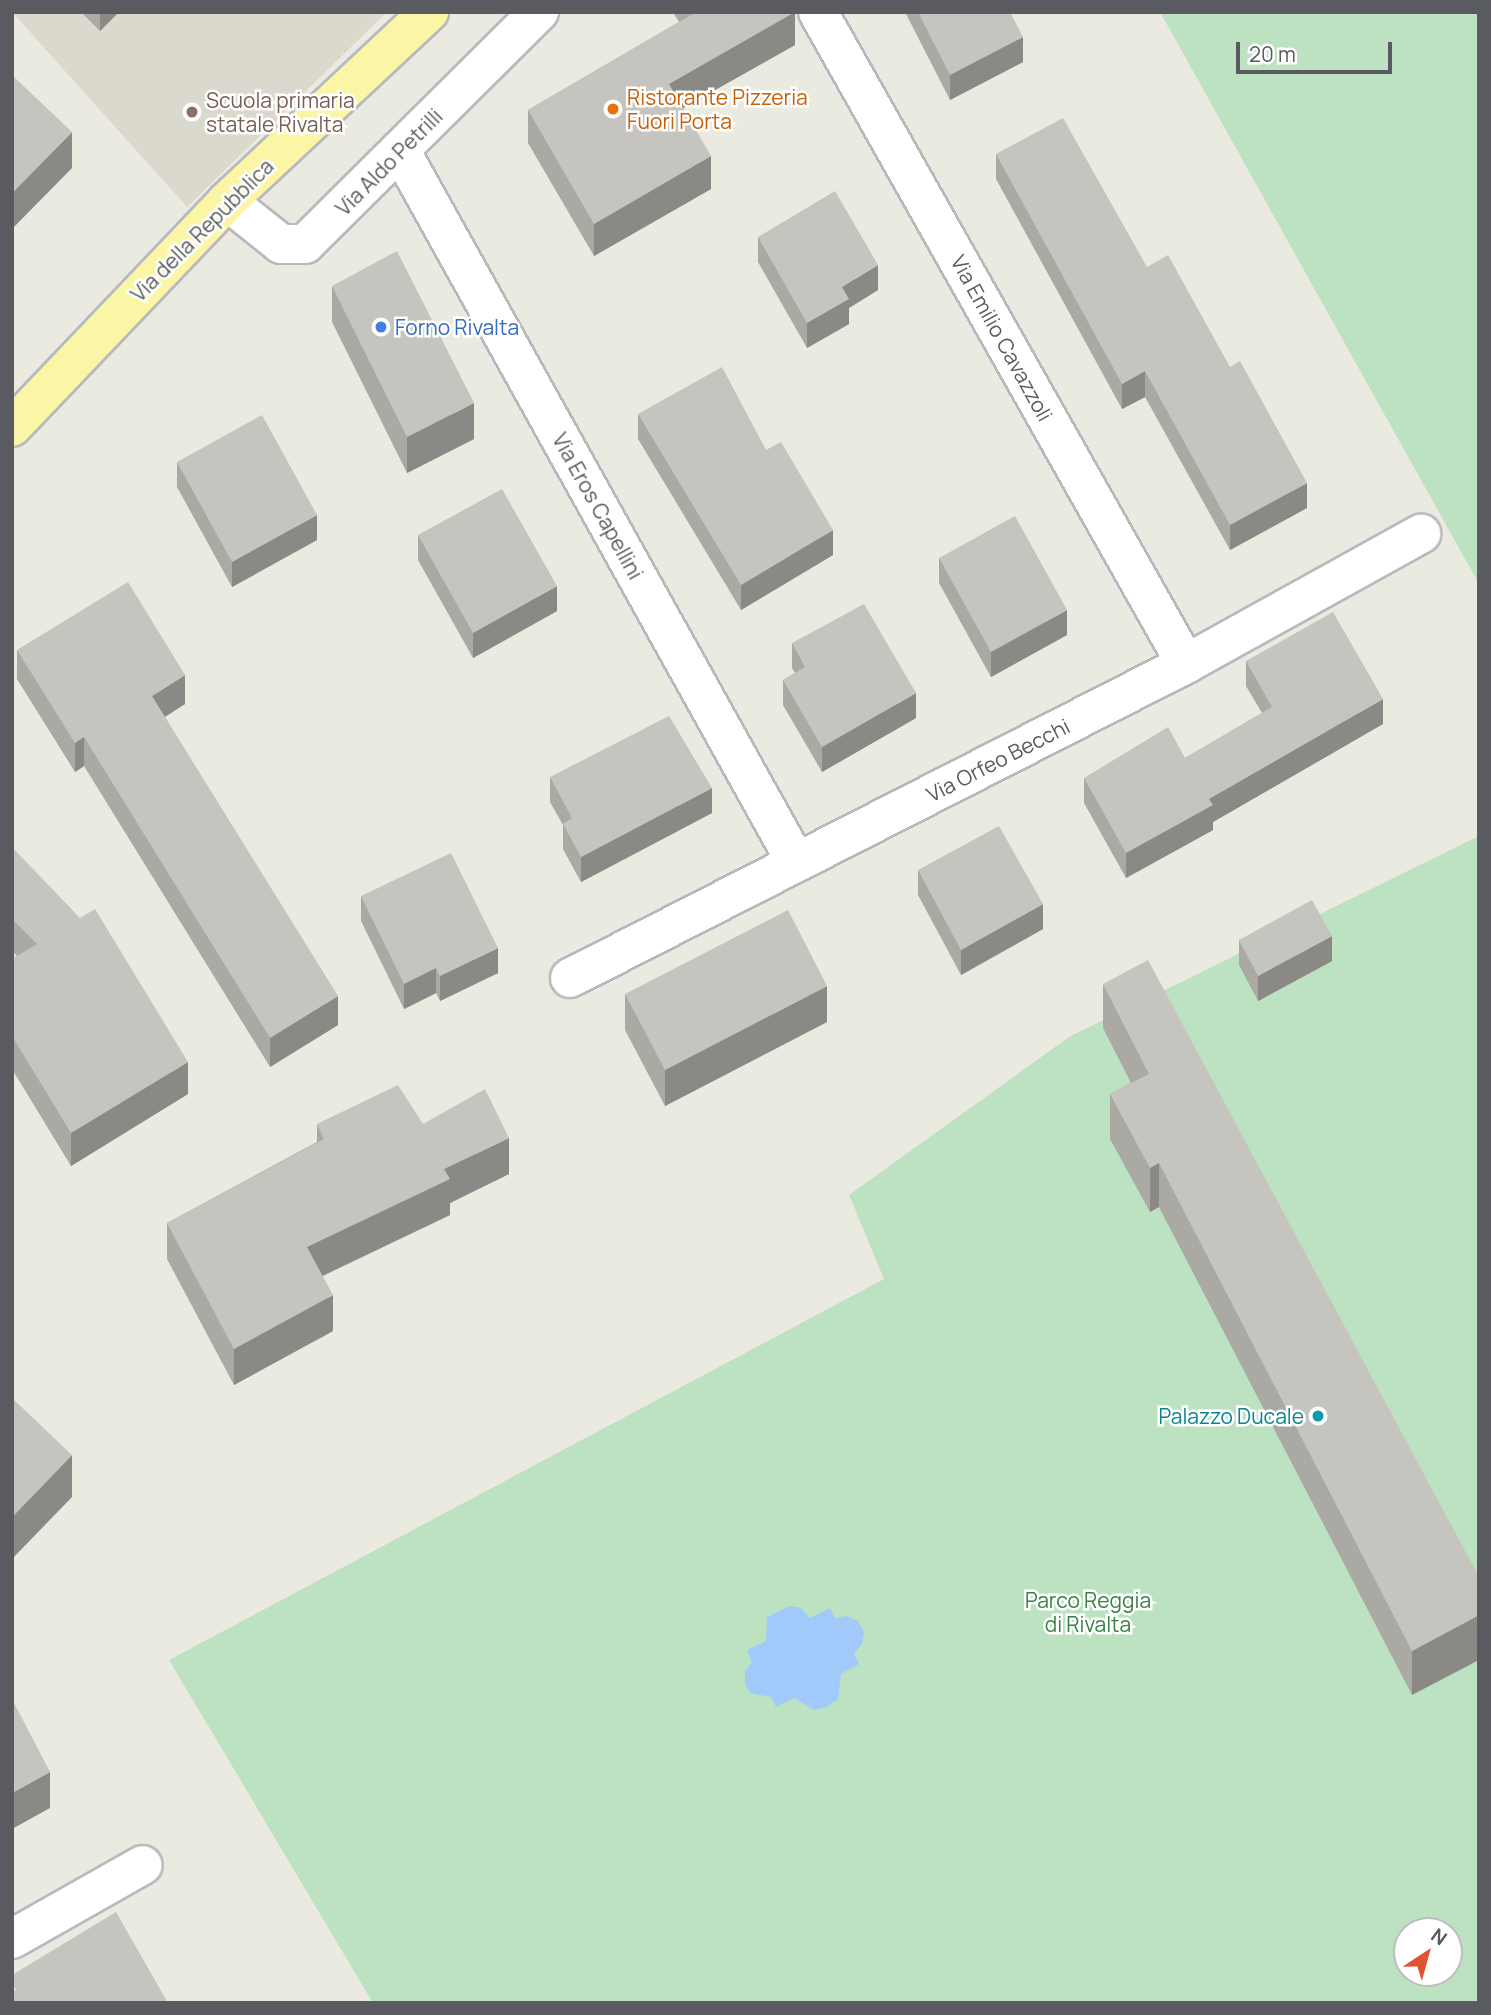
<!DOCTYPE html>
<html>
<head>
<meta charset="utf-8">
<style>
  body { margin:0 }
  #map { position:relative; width:1491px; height:2015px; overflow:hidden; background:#ebeae0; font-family:Manrope,sans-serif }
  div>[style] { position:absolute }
  .education>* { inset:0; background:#dbd9ce }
  .green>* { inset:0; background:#bde2c1 }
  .water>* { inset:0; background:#a1cafa }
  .roads { filter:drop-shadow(2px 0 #b8b9be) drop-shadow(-2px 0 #b8b9be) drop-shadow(0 2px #b8b9be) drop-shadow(0 -2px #b8b9be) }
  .street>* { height:38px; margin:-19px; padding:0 19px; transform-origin:19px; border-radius:19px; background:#fff }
  .primary>* { height:38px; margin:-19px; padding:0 19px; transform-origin:19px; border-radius:19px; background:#fbf6a6 }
  .wall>* { inset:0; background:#aaa9a3 }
  .shaded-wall>* { inset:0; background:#8b8985 }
  .building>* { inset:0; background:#c6c4be }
  .dots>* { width:19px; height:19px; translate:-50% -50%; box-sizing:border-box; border:4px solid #fff; border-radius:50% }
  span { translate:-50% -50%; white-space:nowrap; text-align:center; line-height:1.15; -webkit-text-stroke:5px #fff; paint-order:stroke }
  .food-label { font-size:21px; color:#c56008 }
  .left { translate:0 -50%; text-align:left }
  .education-label { font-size:21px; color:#785e54 }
  .street-label { font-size:21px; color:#595b60 }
  .shop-label { font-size:21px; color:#366cbe }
  .culture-label { font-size:21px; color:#0d838f }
  .right { translate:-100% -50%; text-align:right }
  .park-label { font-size:21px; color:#388043 }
  .frame { position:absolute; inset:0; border:14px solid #595b60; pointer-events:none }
  .north { position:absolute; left:1393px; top:1917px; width:70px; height:70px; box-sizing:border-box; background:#fff; border:2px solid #bdbdbf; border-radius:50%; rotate:36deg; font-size:19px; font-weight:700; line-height:28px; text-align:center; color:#595b60 }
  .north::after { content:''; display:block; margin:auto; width:24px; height:32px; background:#df5232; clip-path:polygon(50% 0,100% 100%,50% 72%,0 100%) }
  .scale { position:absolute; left:1236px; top:42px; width:156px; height:32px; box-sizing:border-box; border:4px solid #595b60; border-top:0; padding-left:9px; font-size:21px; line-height:24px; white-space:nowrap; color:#595b60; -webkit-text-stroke:5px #fff; paint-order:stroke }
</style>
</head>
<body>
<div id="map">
  <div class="education">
    <i style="clip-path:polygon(12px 12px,387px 12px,187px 207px)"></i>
  </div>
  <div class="green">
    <i style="clip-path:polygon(1160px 12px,1479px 12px,1479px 584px)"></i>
    <i style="clip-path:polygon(evenodd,1479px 836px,1479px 2003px,373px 2003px,169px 1660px,884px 1279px,849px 1195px,1069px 1037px,1479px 836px,1407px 1931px,1449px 1931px,1449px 1973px,1407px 1973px,1407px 1931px)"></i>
  </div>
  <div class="water">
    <i style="clip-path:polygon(789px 1606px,801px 1608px,810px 1618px,830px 1608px,835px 1618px,847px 1616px,858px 1621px,864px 1632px,862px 1644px,854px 1653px,859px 1664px,841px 1674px,838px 1699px,827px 1707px,814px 1710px,794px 1698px,776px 1707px,771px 1697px,750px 1693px,745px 1683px,745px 1671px,752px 1662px,747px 1650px,766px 1641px,767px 1617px)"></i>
  </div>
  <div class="roads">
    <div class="street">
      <i style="left:818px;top:12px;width:749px;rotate:60.56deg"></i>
      <i style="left:400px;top:150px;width:815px;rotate:60.92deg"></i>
      <i style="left:227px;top:201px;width:69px;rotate:38.5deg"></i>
      <i style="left:281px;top:244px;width:24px"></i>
      <i style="left:305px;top:244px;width:330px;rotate:-44.8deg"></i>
      <i style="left:570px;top:978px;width:691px;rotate:-27.01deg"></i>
      <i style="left:1186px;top:664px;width:269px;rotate:-29deg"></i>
      <i style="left:12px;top:1939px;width:150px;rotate:-29.5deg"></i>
    </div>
    <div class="primary">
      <i style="left:12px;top:427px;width:312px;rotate:-46.4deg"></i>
      <i style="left:227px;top:201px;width:277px;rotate:-43.1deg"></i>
    </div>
  </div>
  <div class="wall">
    <i style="clip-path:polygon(81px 12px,119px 12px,100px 31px)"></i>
    <i style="clip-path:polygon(673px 12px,795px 12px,795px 45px,683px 108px,711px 189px,594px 256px,528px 143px,528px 110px,679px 22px)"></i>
    <i style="clip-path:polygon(905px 12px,1010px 12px,1023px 62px,950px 100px)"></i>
    <i style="clip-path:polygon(996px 154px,1307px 508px,1230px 550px,1145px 397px,1122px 409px,996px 179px)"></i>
    <i style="clip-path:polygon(758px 237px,878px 290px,849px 308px,849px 324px,807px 348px,758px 262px)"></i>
    <i style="clip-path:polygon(332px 286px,474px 439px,407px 473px,332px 322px)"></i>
    <i style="clip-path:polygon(638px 414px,766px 450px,833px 555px,741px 610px,638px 439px)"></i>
    <i style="clip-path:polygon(177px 462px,317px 540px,232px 587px,177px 487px)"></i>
    <i style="clip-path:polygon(418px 535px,557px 611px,473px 658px,418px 560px)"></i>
    <i style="clip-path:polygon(939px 558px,1067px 635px,991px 677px,939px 583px)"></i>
    <i style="clip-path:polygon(792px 643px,916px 718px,822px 772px,783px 705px,783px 680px,795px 673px,792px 668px)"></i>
    <i style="clip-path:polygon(17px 650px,185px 704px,165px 717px,338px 1025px,270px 1067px,84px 766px,75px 772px,17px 679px)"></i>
    <i style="clip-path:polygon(1246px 661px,1383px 724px,1213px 822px,1213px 830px,1126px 878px,1084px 803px,1084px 778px,1185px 758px,1262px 713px,1246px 686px)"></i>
    <i style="clip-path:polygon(550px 777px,712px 813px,581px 882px,563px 849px,563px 825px,550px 802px)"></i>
    <i style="clip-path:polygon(12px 847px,188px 1094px,71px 1166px,12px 1069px,12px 959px,17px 956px,12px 951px)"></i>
    <i style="clip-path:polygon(918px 870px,1043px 929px,961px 975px,918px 895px)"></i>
    <i style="clip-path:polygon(361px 896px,498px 973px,440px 1001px,436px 993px,404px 1009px,361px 921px)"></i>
    <i style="clip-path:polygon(1239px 940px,1332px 961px,1258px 1001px,1239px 965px)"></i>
    <i style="clip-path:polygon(1103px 984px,1479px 1577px,1412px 1695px,1159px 1207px,1150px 1212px,1110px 1139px,1110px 1094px,1131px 1083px,1103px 1028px)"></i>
    <i style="clip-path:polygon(625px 994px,827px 1022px,665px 1106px,625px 1030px)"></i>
    <i style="clip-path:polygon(317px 1124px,423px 1124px,509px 1174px,450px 1203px,450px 1215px,323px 1276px,333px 1331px,234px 1385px,167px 1259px,167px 1223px,317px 1142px)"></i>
  </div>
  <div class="shaded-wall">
    <i style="clip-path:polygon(100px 12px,119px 12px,100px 31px)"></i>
    <i style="clip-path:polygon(795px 12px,795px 45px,669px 116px,669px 84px)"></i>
    <i style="clip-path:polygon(1023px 37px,1023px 62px,950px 100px,950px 75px)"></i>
    <i style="clip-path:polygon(72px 132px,72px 168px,12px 229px,12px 193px)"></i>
    <i style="clip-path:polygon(711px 156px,711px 189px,594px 256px,594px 224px)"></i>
    <i style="clip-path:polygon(878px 265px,878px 290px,849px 308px,849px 324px,807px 348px,807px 323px,842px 287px)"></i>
    <i style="clip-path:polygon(1145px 371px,1145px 397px,1122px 409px,1122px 384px)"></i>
    <i style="clip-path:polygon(474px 403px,474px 439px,407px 473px,407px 437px)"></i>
    <i style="clip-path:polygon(1307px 483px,1307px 508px,1230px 550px,1230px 525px)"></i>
    <i style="clip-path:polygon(317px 515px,317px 540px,232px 587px,232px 562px)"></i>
    <i style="clip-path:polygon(833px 530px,833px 555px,741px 610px,741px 585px)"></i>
    <i style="clip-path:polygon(557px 586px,557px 611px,473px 658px,473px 633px)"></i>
    <i style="clip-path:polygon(1067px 610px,1067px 635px,991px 677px,991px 652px)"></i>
    <i style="clip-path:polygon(185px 675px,185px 704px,152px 725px,152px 696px)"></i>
    <i style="clip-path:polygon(916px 693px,916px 718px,822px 772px,822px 747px)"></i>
    <i style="clip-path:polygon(1383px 699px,1383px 724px,1213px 822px,1213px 830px,1126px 878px,1126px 853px,1209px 799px)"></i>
    <i style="clip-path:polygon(84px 737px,84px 766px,75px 772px,75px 743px)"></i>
    <i style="clip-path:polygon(712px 788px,712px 813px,581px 882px,581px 857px)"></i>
    <i style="clip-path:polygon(1043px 904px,1043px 929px,961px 975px,961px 950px)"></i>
    <i style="clip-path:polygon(1332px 936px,1332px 961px,1258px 1001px,1258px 976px)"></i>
    <i style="clip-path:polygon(498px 948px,498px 973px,440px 1001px,440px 976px)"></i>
    <i style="clip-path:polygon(436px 968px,436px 993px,404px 1009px,404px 984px)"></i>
    <i style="clip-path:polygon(827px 986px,827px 1022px,665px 1106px,665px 1070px)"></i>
    <i style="clip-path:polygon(338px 996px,338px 1025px,270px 1067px,270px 1038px)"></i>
    <i style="clip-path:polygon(188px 1062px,188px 1094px,71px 1166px,71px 1133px)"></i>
    <i style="clip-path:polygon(509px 1138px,509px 1174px,450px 1203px,450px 1215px,307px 1283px,307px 1247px,444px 1169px)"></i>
    <i style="clip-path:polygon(1159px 1163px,1159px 1207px,1150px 1212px,1150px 1168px)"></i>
    <i style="clip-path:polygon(333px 1295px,333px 1331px,234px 1385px,234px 1349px)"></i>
    <i style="clip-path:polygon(72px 1455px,72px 1497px,12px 1559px,12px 1517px)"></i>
    <i style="clip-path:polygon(1479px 1615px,1479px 1660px,1412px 1695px,1412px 1651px)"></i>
    <i style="clip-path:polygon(50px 1772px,50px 1808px,12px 1829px,12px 1793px)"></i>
  </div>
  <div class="building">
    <i style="clip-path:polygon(691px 12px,795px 12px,669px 84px,711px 156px,594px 224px,528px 110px,693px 14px)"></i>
    <i style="clip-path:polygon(918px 12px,1010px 12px,1023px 37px,950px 75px)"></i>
    <i style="clip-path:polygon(12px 75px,72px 132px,12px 193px)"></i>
    <i style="clip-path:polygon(1063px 118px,1147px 267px,1168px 255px,1230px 367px,1240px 361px,1307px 483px,1230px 525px,1145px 371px,1122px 384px,996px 154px)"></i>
    <i style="clip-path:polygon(835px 191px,878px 265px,842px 287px,849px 299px,807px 323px,758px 237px)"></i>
    <i style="clip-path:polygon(397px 251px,474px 403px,407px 437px,332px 286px)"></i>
    <i style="clip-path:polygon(722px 367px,766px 450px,781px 442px,833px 530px,741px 585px,638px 414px)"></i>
    <i style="clip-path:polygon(262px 415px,317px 515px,232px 562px,177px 462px)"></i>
    <i style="clip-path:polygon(502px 489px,557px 586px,473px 633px,418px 535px)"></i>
    <i style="clip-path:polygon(1015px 516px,1067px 610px,991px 652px,939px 558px)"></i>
    <i style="clip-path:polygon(128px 582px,185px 675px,152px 696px,338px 996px,270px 1038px,84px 737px,75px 743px,17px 650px)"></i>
    <i style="clip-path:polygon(864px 604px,916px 693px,822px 747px,783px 680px,805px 667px,792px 643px)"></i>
    <i style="clip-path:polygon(1333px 612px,1383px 699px,1209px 799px,1213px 805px,1126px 853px,1084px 778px,1168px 727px,1185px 758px,1272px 707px,1246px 661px)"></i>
    <i style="clip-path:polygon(669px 716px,712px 788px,581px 857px,563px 824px,572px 818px,550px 777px)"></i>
    <i style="clip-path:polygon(999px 826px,1043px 904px,961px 950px,918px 870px)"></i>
    <i style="clip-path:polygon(12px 847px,80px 918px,95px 909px,188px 1062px,71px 1133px,12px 1036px,12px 959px,37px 944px,12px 919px)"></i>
    <i style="clip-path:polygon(451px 853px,498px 948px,440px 976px,436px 968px,404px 984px,361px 896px)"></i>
    <i style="clip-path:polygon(1312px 900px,1332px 936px,1258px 976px,1239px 940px)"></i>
    <i style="clip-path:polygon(788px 910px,827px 986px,665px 1070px,625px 994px)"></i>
    <i style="clip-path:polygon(1148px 960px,1479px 1577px,1479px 1615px,1412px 1651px,1159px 1163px,1150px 1168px,1110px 1094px,1149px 1074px,1103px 984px)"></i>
    <i style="clip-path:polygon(398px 1085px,423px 1124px,485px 1089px,509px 1138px,444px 1169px,450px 1179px,307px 1247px,333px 1295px,234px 1349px,167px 1223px,324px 1139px,317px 1124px)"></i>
    <i style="clip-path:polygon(12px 1398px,72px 1455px,12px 1517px)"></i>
    <i style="clip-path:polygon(12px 1699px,50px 1772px,12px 1793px)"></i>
    <i style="clip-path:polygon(116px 1912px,168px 2003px,12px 2003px,12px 1992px,16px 1990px,12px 1984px,12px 1975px)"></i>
  </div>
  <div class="dots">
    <i style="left:613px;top:109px;background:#e8710a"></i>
    <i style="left:192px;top:112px;background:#8d6e63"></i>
    <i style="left:381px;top:327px;background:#3f7fe0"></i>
    <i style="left:1318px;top:1416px;background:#0f9aa8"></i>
  </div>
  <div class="food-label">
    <span class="left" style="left:627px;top:109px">Ristorante Pizzeria<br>Fuori Porta</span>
  </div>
  <div class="education-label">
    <span class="left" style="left:206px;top:112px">Scuola primaria<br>statale Rivalta</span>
  </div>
  <div class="street-label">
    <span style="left:389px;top:162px;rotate:-45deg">Via Aldo Petrilli</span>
    <span style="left:202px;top:230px;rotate:-45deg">Via della Repubblica</span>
    <span style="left:1002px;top:338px;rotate:61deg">Via Emilio Cavazzoli</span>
    <span style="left:598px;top:506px;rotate:61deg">Via Eros Capellini</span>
    <span style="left:998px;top:760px;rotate:-27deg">Via Orfeo Becchi</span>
  </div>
  <div class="shop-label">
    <span class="left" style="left:395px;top:327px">Forno Rivalta</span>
  </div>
  <div class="culture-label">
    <span class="right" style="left:1304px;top:1416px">Palazzo Ducale</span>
  </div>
  <div class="park-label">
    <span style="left:1088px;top:1612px">Parco Reggia<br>di Rivalta</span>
  </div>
  <div class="frame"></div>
  <div class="north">N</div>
  <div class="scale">20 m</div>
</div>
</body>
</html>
